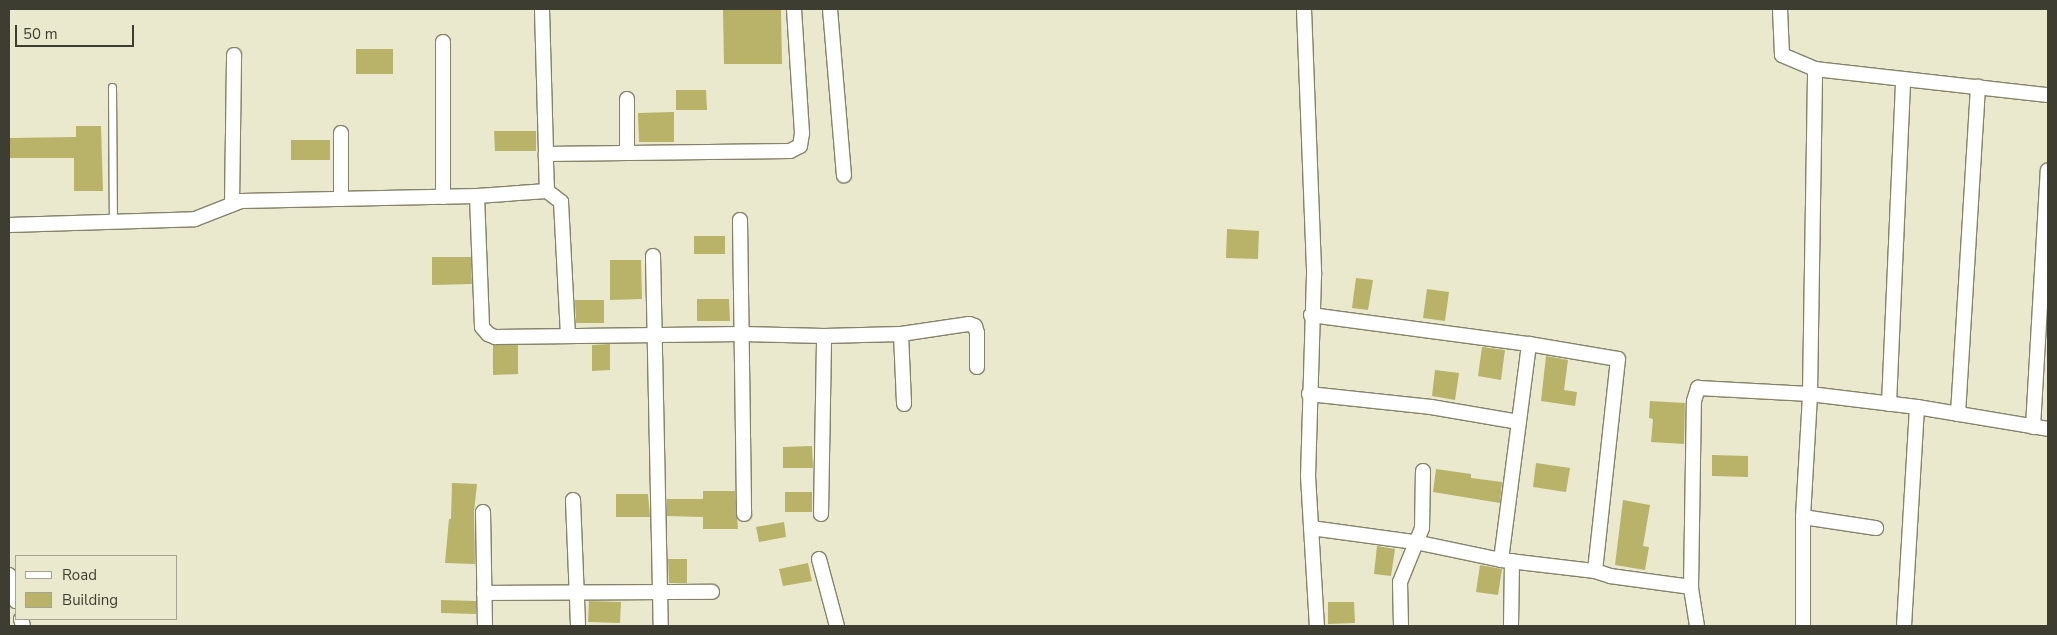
<!DOCTYPE html>
<html>
<head>
<meta charset="utf-8">
<style>
  body { margin:0 }
  #map { position:relative; width:2057px; height:635px; overflow:hidden; background:#eae9ce; font-family:"Nunito Sans",sans-serif }
  div>[style] { position:absolute }
  .building>* { inset:0; background:#b8b369 }
  .roads { filter:drop-shadow(1px 0 #84836a) drop-shadow(-1px 0 #84836a) drop-shadow(0 1px #84836a) drop-shadow(0 -1px #84836a) }
  .service>* { height:7px; margin:-3.5px; padding:0 3.5px; transform-origin:3.5px; border-radius:3.5px; background:#fff }
  .minor>* { height:14px; margin:-7px; padding:0 7px; transform-origin:7px; border-radius:7px; background:#fff }
  span { translate:-50% -50%; white-space:nowrap; text-align:center; line-height:1.15; -webkit-text-stroke:4px #eae9ce; paint-order:stroke }
  .frame { position:absolute; inset:0; border:10px solid #3e3d32; pointer-events:none }
  .legend { position:absolute; left:15px; top:555px; width:162px; height:65px; box-sizing:border-box; background:#eae9ce; border:1px solid #a5a490; margin:0; padding:6px 9px; list-style:none; font-size:15px; color:#3e3d32 }
  .legend li { display:flex; align-items:center; gap:10px; height:25px }
  .legend b { width:25px; border:1px solid #a5a490 }
  .scale { position:absolute; left:15px; top:25px; width:119px; height:22px; box-sizing:border-box; border:2px solid #3e3d32; border-top:0; padding-left:6px; font-size:15px; line-height:18px; white-space:nowrap; color:#3e3d32; -webkit-text-stroke:4px #eae9ce; paint-order:stroke }
</style>
</head>
<body>
<div id="map">
  <div class="building">
    <i style="clip-path:polygon(723px 9px,781px 9px,782px 64px,724px 64px)"></i>
    <i style="clip-path:polygon(356px 49px,393px 49px,393px 74px,356px 74px)"></i>
    <i style="clip-path:polygon(676px 90px,706px 90px,707px 110px,676px 110px)"></i>
    <i style="clip-path:polygon(674px 112px,674px 142px,639px 142px,638px 113px)"></i>
    <i style="clip-path:polygon(76px 126px,101px 126px,103px 191px,74px 191px,74px 158px,9px 158px,9px 138px,76px 137px)"></i>
    <i style="clip-path:polygon(494px 131px,536px 131px,536px 151px,495px 151px)"></i>
    <i style="clip-path:polygon(291px 140px,330px 140px,330px 160px,291px 160px)"></i>
    <i style="clip-path:polygon(1227px 229px,1259px 231px,1258px 259px,1226px 258px)"></i>
    <i style="clip-path:polygon(694px 236px,725px 236px,725px 254px,694px 254px)"></i>
    <i style="clip-path:polygon(432px 257px,471px 257px,472px 284px,432px 285px)"></i>
    <i style="clip-path:polygon(610px 260px,641px 260px,642px 299px,610px 300px)"></i>
    <i style="clip-path:polygon(1356px 278px,1373px 280px,1368px 310px,1352px 308px)"></i>
    <i style="clip-path:polygon(1427px 289px,1449px 292px,1445px 321px,1423px 318px)"></i>
    <i style="clip-path:polygon(697px 299px,729px 299px,730px 321px,697px 321px)"></i>
    <i style="clip-path:polygon(575px 300px,604px 300px,604px 323px,576px 323px)"></i>
    <i style="clip-path:polygon(610px 344px,610px 370px,592px 371px,592px 345px)"></i>
    <i style="clip-path:polygon(493px 345px,518px 345px,518px 374px,493px 375px)"></i>
    <i style="clip-path:polygon(1482px 347px,1505px 350px,1501px 380px,1478px 376px)"></i>
    <i style="clip-path:polygon(1546px 356px,1568px 360px,1564px 390px,1577px 392px,1575px 406px,1541px 401px)"></i>
    <i style="clip-path:polygon(1435px 370px,1459px 373px,1455px 400px,1432px 396px)"></i>
    <i style="clip-path:polygon(1650px 401px,1685px 403px,1684px 444px,1651px 442px,1653px 419px,1649px 418px)"></i>
    <i style="clip-path:polygon(812px 446px,813px 468px,783px 468px,783px 447px)"></i>
    <i style="clip-path:polygon(1712px 455px,1748px 456px,1748px 477px,1712px 476px)"></i>
    <i style="clip-path:polygon(1536px 463px,1570px 468px,1566px 492px,1533px 487px)"></i>
    <i style="clip-path:polygon(1436px 469px,1471px 474px,1471px 478px,1502px 482px,1500px 503px,1433px 492px)"></i>
    <i style="clip-path:polygon(452px 483px,477px 484px,474px 512px,475px 564px,445px 563px,449px 519px,451px 519px)"></i>
    <i style="clip-path:polygon(703px 491px,735px 491px,738px 529px,703px 529px,703px 517px,667px 516px,667px 499px,703px 499px)"></i>
    <i style="clip-path:polygon(785px 492px,812px 492px,812px 512px,785px 512px)"></i>
    <i style="clip-path:polygon(616px 494px,648px 494px,650px 517px,616px 517px)"></i>
    <i style="clip-path:polygon(1623px 500px,1650px 505px,1643px 546px,1649px 547px,1645px 570px,1615px 565px)"></i>
    <i style="clip-path:polygon(784px 522px,786px 537px,759px 542px,756px 527px)"></i>
    <i style="clip-path:polygon(1377px 546px,1395px 549px,1391px 576px,1374px 574px)"></i>
    <i style="clip-path:polygon(668px 559px,687px 559px,687px 583px,669px 583px)"></i>
    <i style="clip-path:polygon(808px 563px,812px 581px,783px 586px,779px 569px)"></i>
    <i style="clip-path:polygon(1480px 565px,1502px 569px,1498px 595px,1476px 592px)"></i>
    <i style="clip-path:polygon(441px 600px,476px 601px,476px 614px,441px 613px)"></i>
    <i style="clip-path:polygon(589px 601px,621px 602px,620px 623px,588px 622px)"></i>
    <i style="clip-path:polygon(1328px 602px,1354px 602px,1355px 623px,1328px 624px)"></i>
  </div>
  <div class="roads">
    <div class="service">
      <i style="left:112px;top:87px;width:135px;rotate:89.6deg"></i>
    </div>
    <div class="minor">
      <i style="left:542px;top:9px;width:145px;rotate:88.4deg"></i>
      <i style="left:830px;top:9px;width:167px;rotate:85.2deg"></i>
      <i style="left:1304px;top:9px;width:266px;rotate:87.8deg"></i>
      <i style="left:1314px;top:275px;width:201px;rotate:91.7deg"></i>
      <i style="left:1308px;top:476px;width:150px;rotate:86.6deg"></i>
      <i style="left:1780px;top:9px;width:46px;rotate:87.5deg"></i>
      <i style="left:1782px;top:55px;width:36px;rotate:23deg"></i>
      <i style="left:1815px;top:69px;width:234px;rotate:6.4deg"></i>
      <i style="left:627px;top:99px;width:54px;rotate:90deg"></i>
      <i style="left:341px;top:133px;width:66px;rotate:90deg"></i>
      <i style="left:547px;top:191px;width:37px;rotate:-92deg"></i>
      <i style="left:546px;top:154px;width:244px;rotate:-0.7deg"></i>
      <i style="left:790px;top:151px;width:11px;rotate:-27deg"></i>
      <i style="left:800px;top:146px;width:13px;rotate:-81deg"></i>
      <i style="left:802px;top:133px;width:124px;rotate:-93.7deg"></i>
      <i style="left:477px;top:196px;width:131px;rotate:87.8deg"></i>
      <i style="left:482px;top:327px;width:9px;rotate:49deg"></i>
      <i style="left:488px;top:334px;width:8px;rotate:23deg"></i>
      <i style="left:495px;top:337px;width:247px;rotate:-0.7deg"></i>
      <i style="left:742px;top:334px;width:82px;rotate:1.4deg"></i>
      <i style="left:824px;top:336px;width:77px;rotate:-1.5deg"></i>
      <i style="left:901px;top:334px;width:69px;rotate:-8.4deg"></i>
      <i style="left:969px;top:324px;width:6px;rotate:18deg"></i>
      <i style="left:975px;top:326px;width:7px;rotate:74deg"></i>
      <i style="left:977px;top:333px;width:34px;rotate:90deg"></i>
      <i style="left:443px;top:197px;width:155px;rotate:-90deg"></i>
      <i style="left:232px;top:204px;width:149px;rotate:-89.2deg"></i>
      <i style="left:740px;top:220px;width:294px;rotate:89.2deg"></i>
      <i style="left:9px;top:225px;width:186px;rotate:-1.8deg"></i>
      <i style="left:195px;top:219px;width:49px;rotate:-21.4deg"></i>
      <i style="left:241px;top:201px;width:236px;rotate:-1.2deg"></i>
      <i style="left:477px;top:196px;width:70px;rotate:-4.1deg"></i>
      <i style="left:547px;top:191px;width:18px;rotate:38deg"></i>
      <i style="left:561px;top:202px;width:134px;rotate:87deg"></i>
      <i style="left:653px;top:256px;width:370px;rotate:88.8deg"></i>
      <i style="left:1311px;top:315px;width:220px;rotate:7.6deg"></i>
      <i style="left:1529px;top:344px;width:90px;rotate:9.6deg"></i>
      <i style="left:1618px;top:359px;width:213px;rotate:96.2deg"></i>
      <i style="left:901px;top:334px;width:70px;rotate:87.5deg"></i>
      <i style="left:1309px;top:394px;width:123px;rotate:6.1deg"></i>
      <i style="left:1431px;top:407px;width:89px;rotate:9.7deg"></i>
      <i style="left:1889px;top:404px;width:325px;rotate:-87.5deg"></i>
      <i style="left:1958px;top:414px;width:328px;rotate:-86.5deg"></i>
      <i style="left:2033px;top:427px;width:257px;rotate:-86.7deg"></i>
      <i style="left:573px;top:500px;width:126px;rotate:87.7deg"></i>
      <i style="left:483px;top:512px;width:114px;rotate:89deg"></i>
      <i style="left:821px;top:514px;width:178px;rotate:-89deg"></i>
      <i style="left:1803px;top:517px;width:74px;rotate:8.6deg"></i>
      <i style="left:1311px;top:528px;width:105px;rotate:7.7deg"></i>
      <i style="left:1415px;top:542px;width:88px;rotate:11.8deg"></i>
      <i style="left:1501px;top:560px;width:95px;rotate:6.7deg"></i>
      <i style="left:1595px;top:571px;width:16px;rotate:18deg"></i>
      <i style="left:1610px;top:576px;width:82px;rotate:7.7deg"></i>
      <i style="left:819px;top:559px;width:69px;rotate:75deg"></i>
      <i style="left:1501px;top:560px;width:218px;rotate:-82.6deg"></i>
      <i style="left:9px;top:575px;width:27px;rotate:75deg"></i>
      <i style="left:484px;top:593px;width:228px;rotate:-0.3deg"></i>
      <i style="left:21px;top:619px;width:7px;rotate:74deg"></i>
      <i style="left:1401px;top:626px;width:44px;rotate:-91.3deg"></i>
      <i style="left:1400px;top:582px;width:58px;rotate:-67.8deg"></i>
      <i style="left:1422px;top:528px;width:57px;rotate:-89deg"></i>
      <i style="left:1511px;top:626px;width:65px;rotate:-89.1deg"></i>
      <i style="left:1697px;top:626px;width:39px;rotate:-99deg"></i>
      <i style="left:1691px;top:587px;width:186px;rotate:-89.1deg"></i>
      <i style="left:1694px;top:401px;width:14px;rotate:-73deg"></i>
      <i style="left:1698px;top:388px;width:112px;rotate:3.1deg"></i>
      <i style="left:1810px;top:394px;width:108px;rotate:6.9deg"></i>
      <i style="left:1917px;top:407px;width:133px;rotate:9.5deg"></i>
      <i style="left:1803px;top:626px;width:109px;rotate:-90deg"></i>
      <i style="left:1803px;top:517px;width:123px;rotate:-86.7deg"></i>
      <i style="left:1810px;top:394px;width:325px;rotate:-89.1deg"></i>
      <i style="left:1904px;top:626px;width:219px;rotate:-86.6deg"></i>
    </div>
  </div>
  <div class="frame"></div>
  <ul class="legend">
  <li><b style="height:6px;background:#fff"></b>Road</li>
  <li><b style="height:14px;background:#b8b369"></b>Building</li>
  </ul>
  <div class="scale">50 m</div>
</div>
</body>
</html>
